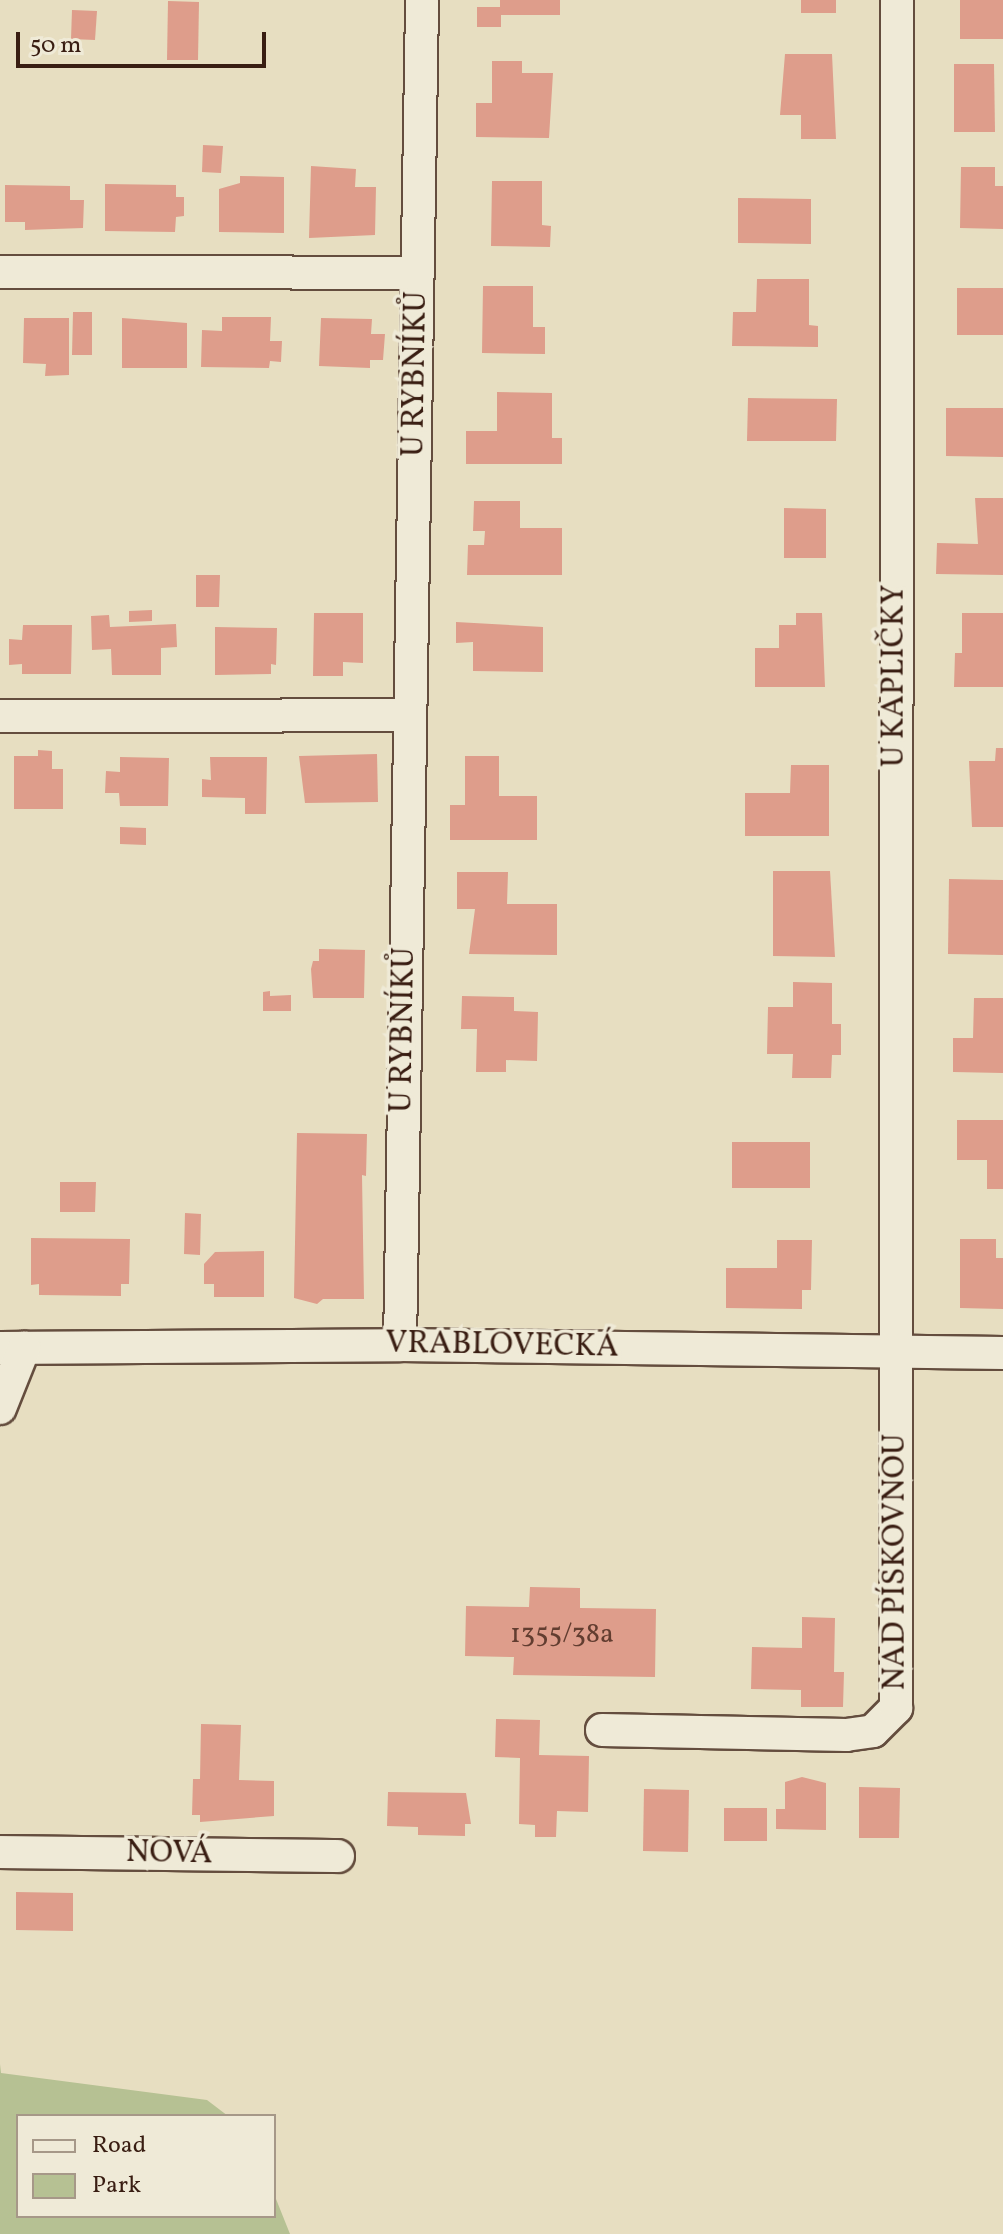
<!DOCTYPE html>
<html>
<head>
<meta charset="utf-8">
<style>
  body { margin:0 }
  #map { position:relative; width:1003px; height:2234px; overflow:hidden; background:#e7dec1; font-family:Vollkorn,serif }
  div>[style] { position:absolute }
  .green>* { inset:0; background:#b6c193 }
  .building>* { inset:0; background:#de9d8b }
  .roads { filter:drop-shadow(2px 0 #644d3e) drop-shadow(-2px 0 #644d3e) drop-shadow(0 2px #644d3e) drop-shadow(0 -2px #644d3e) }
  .street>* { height:32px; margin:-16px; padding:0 16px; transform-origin:16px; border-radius:16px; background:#efead7 }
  span { translate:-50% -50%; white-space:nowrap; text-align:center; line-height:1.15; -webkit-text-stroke:7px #efead7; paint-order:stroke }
  .number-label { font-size:28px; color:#623d30 }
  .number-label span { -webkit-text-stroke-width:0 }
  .street-label { font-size:32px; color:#391d12 }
  .legend { position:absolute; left:16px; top:2114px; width:260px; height:104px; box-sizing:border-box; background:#efead7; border:2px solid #a69888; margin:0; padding:10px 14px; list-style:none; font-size:24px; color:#391d12 }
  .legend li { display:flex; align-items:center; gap:16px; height:40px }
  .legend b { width:40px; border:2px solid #a69888 }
  .scale { position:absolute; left:16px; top:32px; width:250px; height:36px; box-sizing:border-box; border:4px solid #391d12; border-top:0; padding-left:10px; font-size:24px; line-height:28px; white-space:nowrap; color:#391d12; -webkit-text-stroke:6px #efead7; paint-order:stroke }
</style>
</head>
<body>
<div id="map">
  <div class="green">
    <i style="clip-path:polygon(0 2064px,1px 2073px,207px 2100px,228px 2116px,18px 2116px,18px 2216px,274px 2216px,274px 2194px,290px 2234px,0 2234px)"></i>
  </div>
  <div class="building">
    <i style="clip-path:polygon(500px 0,560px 0,560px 15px,501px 15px,501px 27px,477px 27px,477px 7px,500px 7px)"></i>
    <i style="clip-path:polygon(801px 0,836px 0,836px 13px,801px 13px)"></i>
    <i style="clip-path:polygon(960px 0,1003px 0,1003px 39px,960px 39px)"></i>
    <i style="clip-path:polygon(168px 1px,199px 2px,198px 60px,167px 60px)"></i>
    <i style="clip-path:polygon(72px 10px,97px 11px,95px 40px,71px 39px)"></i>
    <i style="clip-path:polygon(785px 54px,832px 54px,836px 139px,801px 139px,801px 115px,780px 115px)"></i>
    <i style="clip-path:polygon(492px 61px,522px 61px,522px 73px,553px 73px,549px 138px,476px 137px,476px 103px,492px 103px)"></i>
    <i style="clip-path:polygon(954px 64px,994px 64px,995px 132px,954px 132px)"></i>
    <i style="clip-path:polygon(203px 145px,223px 146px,221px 173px,202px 172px)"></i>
    <i style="clip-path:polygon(311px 166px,356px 169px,355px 187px,376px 187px,375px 235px,309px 238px)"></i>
    <i style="clip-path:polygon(961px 167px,995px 167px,995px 186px,1003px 186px,1003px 229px,960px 228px)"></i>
    <i style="clip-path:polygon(240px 176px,284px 177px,284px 233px,219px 232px,219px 189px,240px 183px)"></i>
    <i style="clip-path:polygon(492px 181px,542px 181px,542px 225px,551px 226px,550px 247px,491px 246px)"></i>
    <i style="clip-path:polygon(105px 184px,176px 185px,176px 197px,184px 197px,184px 216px,176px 217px,175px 232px,105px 231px)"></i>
    <i style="clip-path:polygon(5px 185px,70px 186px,70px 200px,84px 200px,83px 228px,25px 230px,25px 222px,5px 222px)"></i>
    <i style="clip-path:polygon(738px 198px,811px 199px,811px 244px,738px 243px)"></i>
    <i style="clip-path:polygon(757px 279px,809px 279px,809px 325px,818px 326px,818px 347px,732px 346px,733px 312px,756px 312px)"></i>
    <i style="clip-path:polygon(483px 286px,533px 286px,533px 327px,545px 327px,545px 354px,482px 353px)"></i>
    <i style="clip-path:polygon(957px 288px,1003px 288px,1003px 335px,957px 335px)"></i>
    <i style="clip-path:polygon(73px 312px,92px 312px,92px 355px,72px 355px)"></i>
    <i style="clip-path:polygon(222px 317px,271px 317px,270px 341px,282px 341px,281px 362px,270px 361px,269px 368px,201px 367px,202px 330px,222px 331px)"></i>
    <i style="clip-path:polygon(24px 318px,69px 318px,69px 375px,45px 376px,46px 364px,23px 363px)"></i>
    <i style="clip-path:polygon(122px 318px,187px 323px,187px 368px,122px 368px)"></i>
    <i style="clip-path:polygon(321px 318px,372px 319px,371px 334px,385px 334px,383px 360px,370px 360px,370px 368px,319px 366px)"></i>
    <i style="clip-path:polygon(497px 392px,552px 393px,552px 438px,562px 438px,562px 464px,466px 464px,466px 431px,497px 431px)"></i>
    <i style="clip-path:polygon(748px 398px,837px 399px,836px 441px,747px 441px)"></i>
    <i style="clip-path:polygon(946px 408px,1003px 408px,1003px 457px,946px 456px)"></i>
    <i style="clip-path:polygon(975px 498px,1003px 498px,1003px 575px,936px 574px,937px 543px,978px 544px)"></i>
    <i style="clip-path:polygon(474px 501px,520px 501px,520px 528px,562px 528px,562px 575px,467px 575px,468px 545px,484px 545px,485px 531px,473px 531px)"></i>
    <i style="clip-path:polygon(784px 508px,826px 509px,826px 558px,784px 558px)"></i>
    <i style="clip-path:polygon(196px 575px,220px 575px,219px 607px,196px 607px)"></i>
    <i style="clip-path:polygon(152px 610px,152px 621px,129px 622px,129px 611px)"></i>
    <i style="clip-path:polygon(314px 613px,363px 613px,363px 663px,343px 662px,343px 676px,313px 676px)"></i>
    <i style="clip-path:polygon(796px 613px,822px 613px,825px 687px,755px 687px,755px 648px,779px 648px,779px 625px,796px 625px)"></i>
    <i style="clip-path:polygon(962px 613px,1003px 613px,1003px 687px,954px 687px,955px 653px,962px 653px)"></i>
    <i style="clip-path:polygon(109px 615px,110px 627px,176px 624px,177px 647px,161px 648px,161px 675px,112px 675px,111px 649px,92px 650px,91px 616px)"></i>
    <i style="clip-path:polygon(456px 622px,543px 627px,543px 672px,473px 671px,473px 642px,456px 643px)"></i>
    <i style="clip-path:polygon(23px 625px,72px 625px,71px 674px,22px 674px,22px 664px,9px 665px,9px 639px,22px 640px)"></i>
    <i style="clip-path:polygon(215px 627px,277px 628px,276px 665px,271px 664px,271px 674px,215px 675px)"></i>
    <i style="clip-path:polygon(996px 748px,1003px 748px,1003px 827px,972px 827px,969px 761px,995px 761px)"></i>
    <i style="clip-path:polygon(38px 750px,52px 751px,52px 769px,63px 769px,63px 809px,14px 809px,14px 756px,38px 756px)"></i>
    <i style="clip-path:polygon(377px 754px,378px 802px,305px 803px,299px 756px)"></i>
    <i style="clip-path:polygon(465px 756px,499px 756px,499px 796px,537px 796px,537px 840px,450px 840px,450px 805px,465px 805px)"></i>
    <i style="clip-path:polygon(120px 757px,169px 758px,168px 806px,120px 806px,119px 793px,105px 793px,106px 771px,120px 772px)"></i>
    <i style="clip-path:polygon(210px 757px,267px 757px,266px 814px,245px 814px,245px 798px,202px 797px,202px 779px,211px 780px)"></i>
    <i style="clip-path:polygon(791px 765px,829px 765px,829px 836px,745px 836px,745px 793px,790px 793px)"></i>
    <i style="clip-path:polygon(120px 827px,146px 828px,146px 845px,120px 844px)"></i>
    <i style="clip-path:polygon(773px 871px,830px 871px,835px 957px,773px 956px)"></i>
    <i style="clip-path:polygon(457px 872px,508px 872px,507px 904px,557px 904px,557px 955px,469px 954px,475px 909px,457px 909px)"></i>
    <i style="clip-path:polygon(949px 879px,1003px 880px,1003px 955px,948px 954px)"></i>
    <i style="clip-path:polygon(319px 949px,365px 950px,364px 998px,313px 998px,311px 969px,313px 961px,319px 961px)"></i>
    <i style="clip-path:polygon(793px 982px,832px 983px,832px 1024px,841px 1024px,841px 1055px,832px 1055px,831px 1078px,792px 1078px,793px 1054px,767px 1054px,768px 1007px,793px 1007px)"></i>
    <i style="clip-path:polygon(270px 991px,270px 996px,291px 995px,291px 1011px,263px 1011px,263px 992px)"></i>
    <i style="clip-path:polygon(462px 996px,514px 997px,514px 1011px,538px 1012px,537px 1061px,506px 1060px,506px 1072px,476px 1072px,477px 1029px,461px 1029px)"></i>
    <i style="clip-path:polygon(974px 998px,1003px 998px,1003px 1073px,953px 1072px,953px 1038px,973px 1038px)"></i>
    <i style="clip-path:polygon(957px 1120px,1003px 1120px,1003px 1189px,987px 1189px,987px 1160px,957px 1160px)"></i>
    <i style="clip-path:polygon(297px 1133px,367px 1134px,366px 1176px,362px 1175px,364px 1299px,323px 1299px,317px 1304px,294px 1298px)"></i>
    <i style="clip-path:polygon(732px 1142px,810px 1142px,810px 1188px,732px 1188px)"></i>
    <i style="clip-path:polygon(60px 1182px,96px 1182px,95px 1212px,60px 1212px)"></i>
    <i style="clip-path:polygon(185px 1213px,201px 1214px,200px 1255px,184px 1254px)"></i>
    <i style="clip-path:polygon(31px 1238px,130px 1239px,129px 1284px,121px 1284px,121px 1296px,39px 1295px,39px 1284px,31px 1285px)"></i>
    <i style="clip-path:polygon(960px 1239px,996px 1239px,996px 1258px,1003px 1258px,1003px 1309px,960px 1308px)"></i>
    <i style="clip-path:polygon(777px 1240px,812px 1240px,811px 1290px,802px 1290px,802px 1309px,726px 1308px,726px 1268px,777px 1268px)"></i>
    <i style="clip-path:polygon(264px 1251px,264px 1297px,214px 1297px,214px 1284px,204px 1284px,204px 1264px,215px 1252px)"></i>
    <i style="clip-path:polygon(530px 1587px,580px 1588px,580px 1608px,656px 1609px,655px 1677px,513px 1675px,514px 1657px,465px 1656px,466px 1606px,529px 1607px)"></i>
    <i style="clip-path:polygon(802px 1617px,835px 1618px,834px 1672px,844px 1672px,843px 1707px,801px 1707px,801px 1690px,751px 1689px,752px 1647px,802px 1648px)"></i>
    <i style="clip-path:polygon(496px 1719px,540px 1720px,539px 1755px,589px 1756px,588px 1812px,557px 1811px,556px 1837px,535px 1837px,535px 1825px,519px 1824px,520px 1758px,495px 1757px)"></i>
    <i style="clip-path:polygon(201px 1724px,241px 1725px,239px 1780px,274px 1781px,274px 1816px,200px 1822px,200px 1815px,192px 1815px,193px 1779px,200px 1779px)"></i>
    <i style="clip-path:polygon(802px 1777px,826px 1783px,826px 1830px,776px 1829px,776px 1809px,785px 1809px,785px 1782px)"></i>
    <i style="clip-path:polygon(859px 1787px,900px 1788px,899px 1838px,859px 1838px)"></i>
    <i style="clip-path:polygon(644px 1789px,689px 1790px,688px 1852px,643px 1851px)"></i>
    <i style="clip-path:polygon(388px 1792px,466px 1793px,471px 1824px,465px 1824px,465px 1836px,418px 1835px,418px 1827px,387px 1826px)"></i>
    <i style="clip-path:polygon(724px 1808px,767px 1808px,767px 1841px,724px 1841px)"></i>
    <i style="clip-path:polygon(16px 1892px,73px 1893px,73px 1931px,16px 1930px)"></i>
  </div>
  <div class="roads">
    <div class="street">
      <i style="left:0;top:272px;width:418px;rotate:0.1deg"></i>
      <i style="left:0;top:716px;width:408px;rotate:-0.1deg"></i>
      <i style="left:400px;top:1345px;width:1345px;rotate:-89.06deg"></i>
      <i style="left:0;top:1348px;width:400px;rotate:-0.4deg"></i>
      <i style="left:400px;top:1345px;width:603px;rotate:0.76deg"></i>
      <i style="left:0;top:1408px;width:65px;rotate:-68.2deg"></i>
      <i style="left:602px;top:1730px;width:244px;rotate:1.2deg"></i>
      <i style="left:846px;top:1735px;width:27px;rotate:-8deg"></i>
      <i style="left:873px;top:1731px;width:33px;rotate:-45deg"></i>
      <i style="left:896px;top:1708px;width:1708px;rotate:-89.97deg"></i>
      <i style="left:0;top:1852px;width:338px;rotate:0.7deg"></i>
    </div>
  </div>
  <div class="number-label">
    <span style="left:562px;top:1635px">1355/38a</span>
  </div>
  <div class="street-label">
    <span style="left:416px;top:374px;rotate:-89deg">U RYBNÍKŮ</span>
    <span style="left:895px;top:676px;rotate:-90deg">U KAPLIČKY</span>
    <span style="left:404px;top:1030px;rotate:-89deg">U RYBNÍKŮ</span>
    <span style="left:502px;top:1346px;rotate:1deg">VRABLOVECKÁ</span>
    <span style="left:896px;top:1562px;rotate:-90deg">NAD PÍSKOVNOU</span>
    <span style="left:169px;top:1854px;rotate:1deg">NOVÁ</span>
  </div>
  <ul class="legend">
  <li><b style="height:10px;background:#efead7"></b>Road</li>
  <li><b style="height:22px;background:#b6c193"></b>Park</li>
  </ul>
  <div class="scale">50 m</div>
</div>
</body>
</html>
